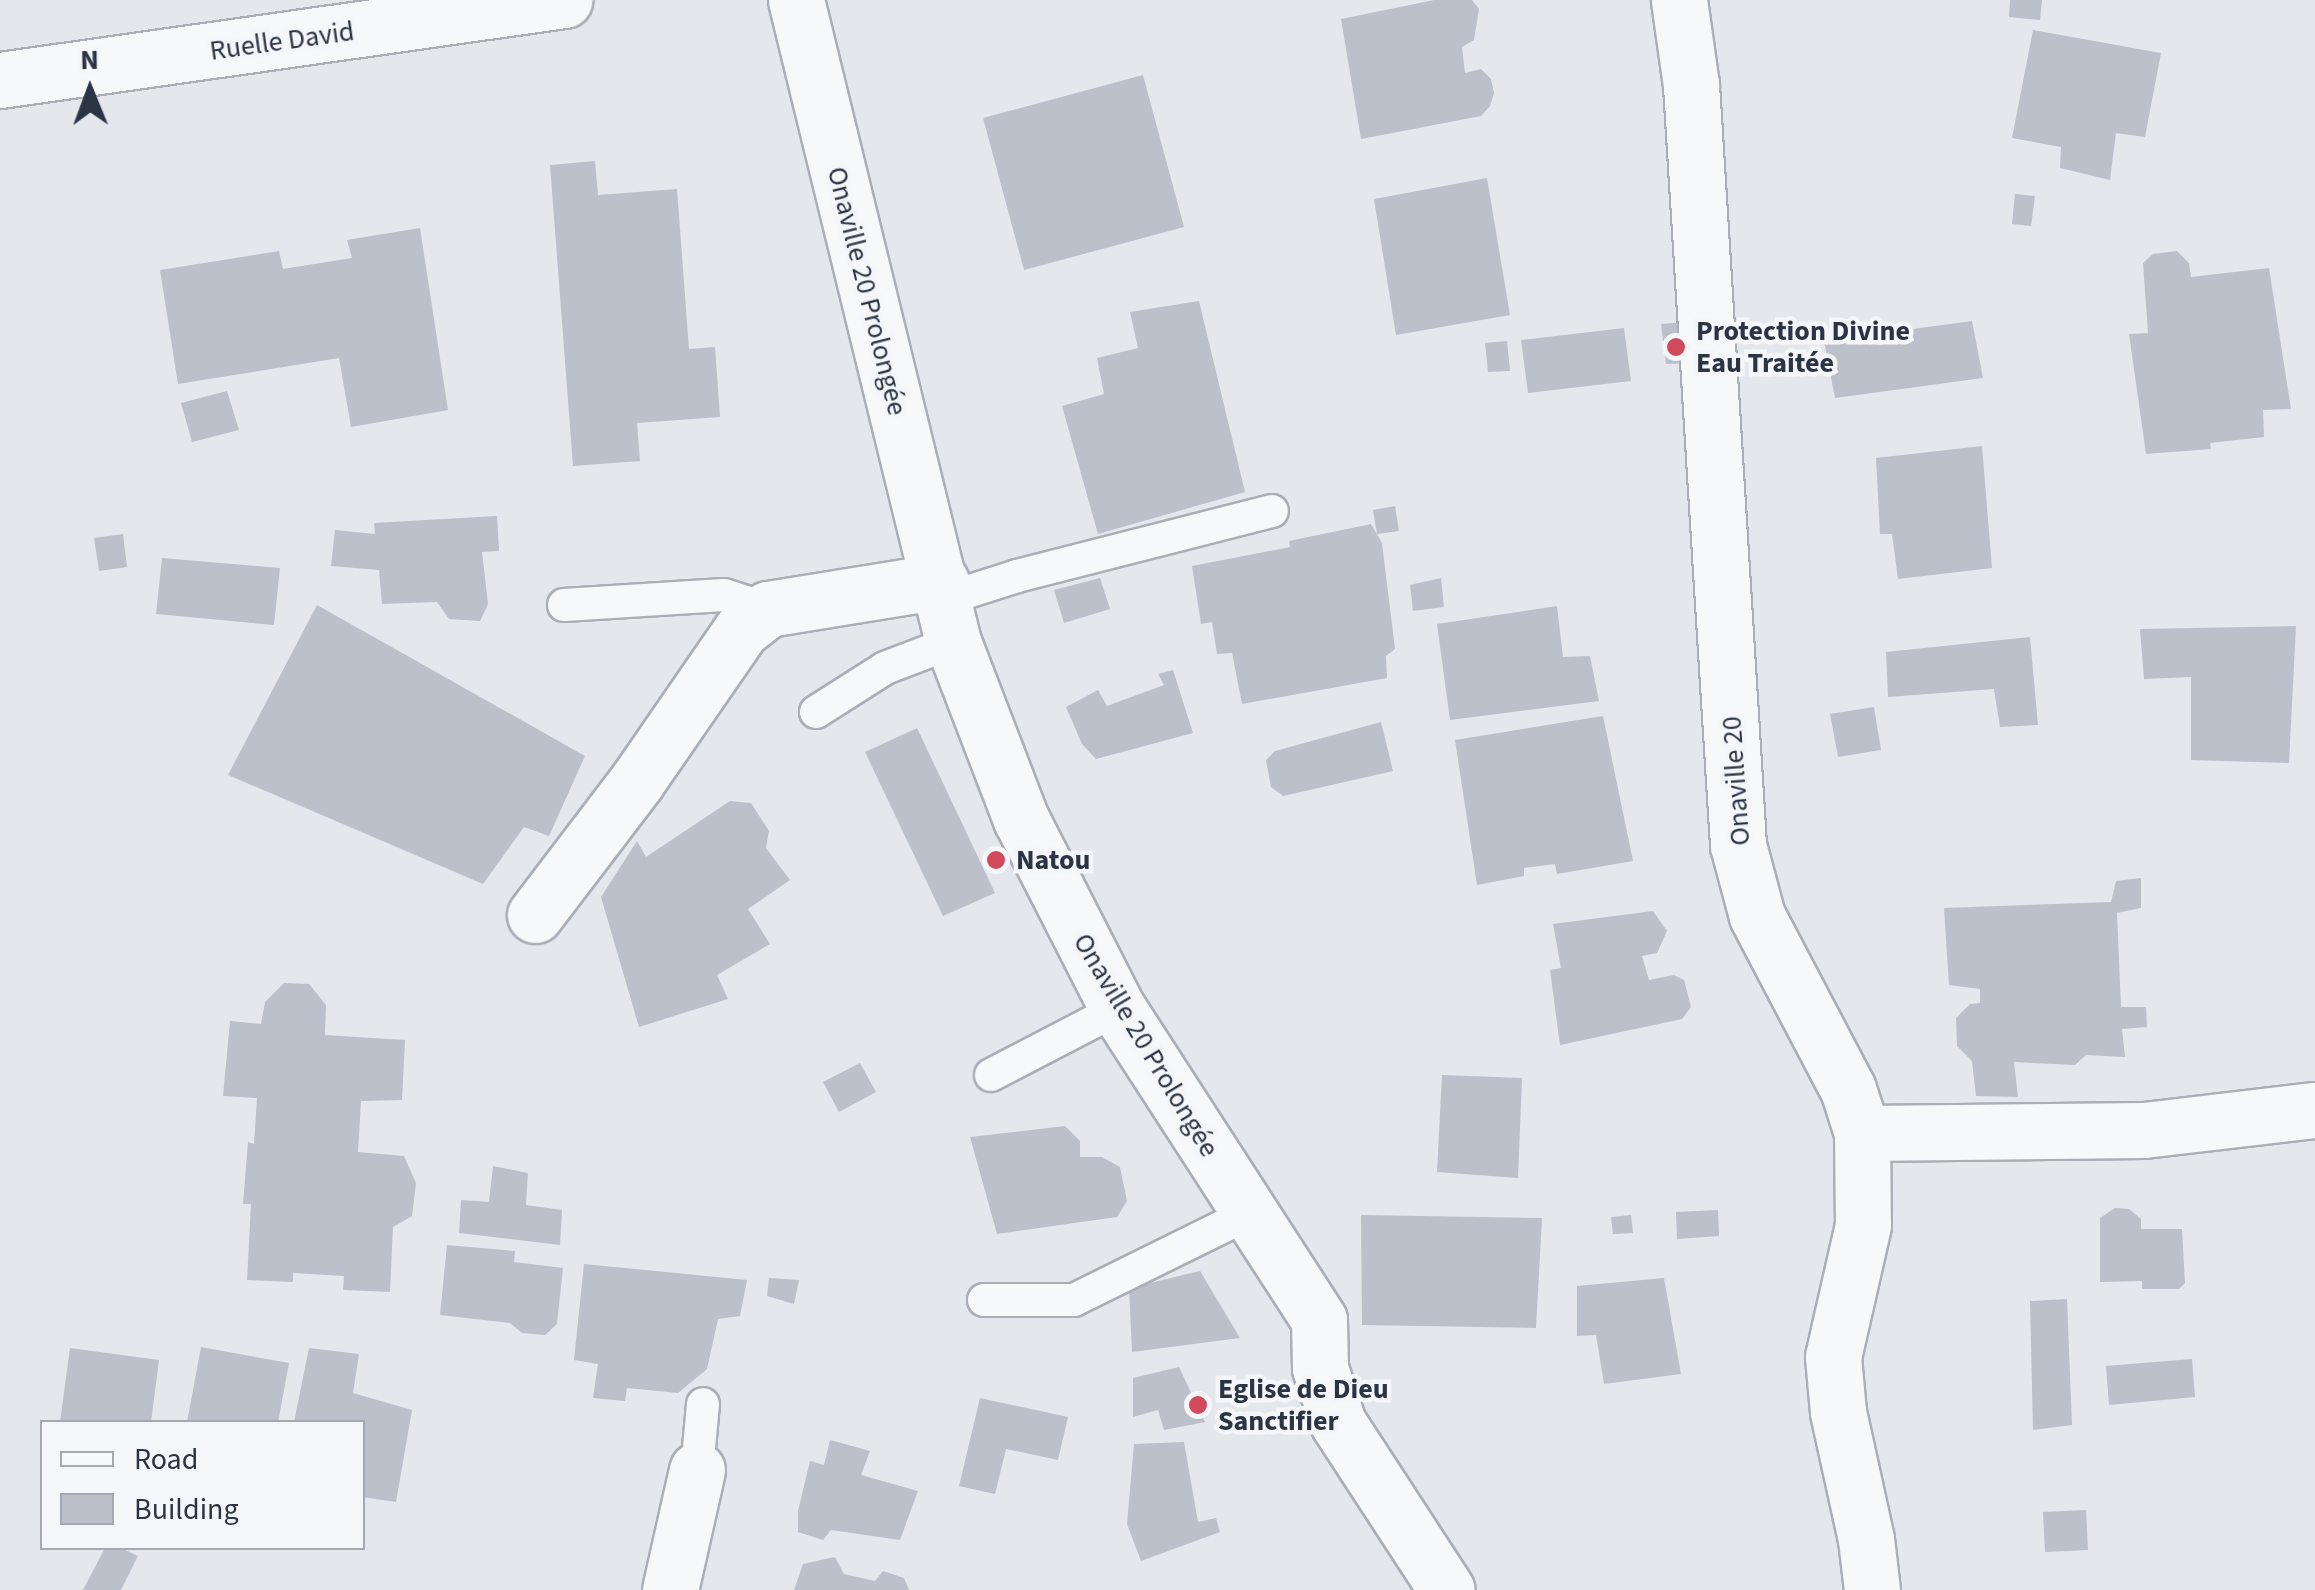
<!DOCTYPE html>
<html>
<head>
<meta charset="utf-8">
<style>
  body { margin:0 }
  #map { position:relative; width:2315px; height:1590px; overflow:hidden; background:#e4e7ec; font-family:"Source Sans 3",sans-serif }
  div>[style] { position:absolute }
  .building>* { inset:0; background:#bbc0ca }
  .roads { filter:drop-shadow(2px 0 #a9aeb7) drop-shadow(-2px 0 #a9aeb7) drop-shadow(0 2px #a9aeb7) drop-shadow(0 -2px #a9aeb7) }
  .lane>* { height:32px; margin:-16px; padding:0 16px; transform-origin:16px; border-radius:16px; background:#f7f8fa }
  .street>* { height:55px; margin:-27.5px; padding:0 27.5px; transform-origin:27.5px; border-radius:27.5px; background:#f7f8fa }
  .dots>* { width:28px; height:28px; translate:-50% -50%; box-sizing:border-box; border:5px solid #f4f6f9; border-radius:50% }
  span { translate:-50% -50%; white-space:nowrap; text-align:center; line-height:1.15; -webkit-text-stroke:9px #f4f6f9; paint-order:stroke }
  .street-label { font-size:28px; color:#2b3445 }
  .poi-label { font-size:28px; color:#2b3445; font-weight:700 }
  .left { translate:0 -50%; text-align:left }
  .legend { position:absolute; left:40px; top:1420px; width:325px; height:130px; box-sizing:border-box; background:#f4f6f9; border:2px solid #a4a8b1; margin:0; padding:12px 18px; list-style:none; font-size:30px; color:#2b3445 }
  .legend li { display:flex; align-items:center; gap:20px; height:50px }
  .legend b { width:50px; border:2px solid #a4a8b1 }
  .north { position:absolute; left:40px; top:40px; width:100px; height:100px; -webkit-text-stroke:8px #f4f6f9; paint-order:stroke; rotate:359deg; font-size:28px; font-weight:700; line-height:40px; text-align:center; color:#2b3445 }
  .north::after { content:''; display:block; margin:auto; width:35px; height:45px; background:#2b3445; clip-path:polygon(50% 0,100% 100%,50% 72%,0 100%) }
</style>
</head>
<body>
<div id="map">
  <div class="building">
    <i style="clip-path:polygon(1434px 0,1472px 0,1479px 9px,1474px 40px,1462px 47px,1465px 73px,1481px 69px,1491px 79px,1494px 93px,1490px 106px,1481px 116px,1361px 139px,1341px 19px)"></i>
    <i style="clip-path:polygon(2010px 0,2042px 0,2040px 20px,2009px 17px)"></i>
    <i style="clip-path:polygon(2033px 30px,2161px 53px,2145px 137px,2116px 133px,2110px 180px,2060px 168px,2061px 147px,2012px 138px)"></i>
    <i style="clip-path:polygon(1143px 75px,1184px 227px,1024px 270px,983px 118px)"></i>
    <i style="clip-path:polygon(595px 161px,598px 195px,677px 189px,689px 349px,715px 347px,720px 417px,637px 423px,640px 461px,573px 466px,550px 165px)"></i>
    <i style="clip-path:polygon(1487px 178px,1510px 315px,1396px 335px,1374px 199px)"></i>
    <i style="clip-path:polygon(2015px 194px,2035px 196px,2031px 226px,2012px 224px)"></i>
    <i style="clip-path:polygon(420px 228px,448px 410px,351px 427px,339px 358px,178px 384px,160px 270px,279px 251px,283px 269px,352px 258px,347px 240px)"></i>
    <i style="clip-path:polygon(2177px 251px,2189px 263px,2191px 277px,2269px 268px,2291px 409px,2263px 410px,2264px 437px,2210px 443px,2211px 449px,2146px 454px,2129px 334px,2148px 333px,2143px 263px,2153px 254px)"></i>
    <i style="clip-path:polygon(1199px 301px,1245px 492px,1098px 534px,1062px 406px,1104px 394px,1097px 358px,1138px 348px,1130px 312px)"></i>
    <i style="clip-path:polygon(1972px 321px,1983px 378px,1835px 398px,1824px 341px)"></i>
    <i style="clip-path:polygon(1687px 322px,1691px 363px,1666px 364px,1661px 324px)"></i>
    <i style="clip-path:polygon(1624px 328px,1631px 381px,1528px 393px,1521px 340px)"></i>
    <i style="clip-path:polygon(1507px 341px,1510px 371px,1488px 372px,1485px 343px)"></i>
    <i style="clip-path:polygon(227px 391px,239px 430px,192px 442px,181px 403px)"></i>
    <i style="clip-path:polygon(1982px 446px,1992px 568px,1898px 579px,1892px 534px,1880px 534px,1876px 458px)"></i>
    <i style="clip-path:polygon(1395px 506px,1399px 531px,1377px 534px,1373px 510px)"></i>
    <i style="clip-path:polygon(497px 516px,499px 551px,482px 552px,488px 604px,480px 621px,449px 619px,437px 602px,382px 604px,379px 570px,331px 566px,335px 530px,375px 534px,374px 523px)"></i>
    <i style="clip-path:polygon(1371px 524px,1382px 543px,1395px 649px,1386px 656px,1387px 678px,1242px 704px,1232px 653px,1217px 654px,1212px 622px,1201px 624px,1192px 566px,1290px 547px,1289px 541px)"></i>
    <i style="clip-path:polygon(123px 534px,127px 567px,99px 571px,94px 538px)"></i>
    <i style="clip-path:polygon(162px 558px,280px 568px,274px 625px,156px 614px)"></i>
    <i style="clip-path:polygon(1100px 578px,1110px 609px,1064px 623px,1054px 590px)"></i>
    <i style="clip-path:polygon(1441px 578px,1444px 607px,1413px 611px,1410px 585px)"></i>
    <i style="clip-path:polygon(317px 605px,585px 756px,549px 836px,524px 827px,483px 884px,228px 775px)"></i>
    <i style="clip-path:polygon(1557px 606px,1563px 657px,1590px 656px,1599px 701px,1450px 720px,1437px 624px)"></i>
    <i style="clip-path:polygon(2296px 626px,2289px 763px,2191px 760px,2191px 677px,2144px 679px,2140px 629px)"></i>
    <i style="clip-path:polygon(2030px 637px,2038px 725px,2000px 727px,1994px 689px,1888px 697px,1886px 652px)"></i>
    <i style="clip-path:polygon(1173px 670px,1193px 733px,1096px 759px,1082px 744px,1066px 707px,1098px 690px,1107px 706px,1164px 685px,1158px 674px)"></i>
    <i style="clip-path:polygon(1874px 707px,1881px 750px,1838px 757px,1830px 714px)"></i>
    <i style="clip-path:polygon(1603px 716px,1633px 861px,1557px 874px,1555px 864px,1524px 868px,1524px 876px,1477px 885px,1455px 740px)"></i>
    <i style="clip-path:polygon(1381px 722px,1393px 771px,1283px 796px,1271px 787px,1266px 760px,1275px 751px)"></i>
    <i style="clip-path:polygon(917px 728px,995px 893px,943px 916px,865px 752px)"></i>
    <i style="clip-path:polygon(730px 801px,751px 803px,769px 831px,766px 848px,790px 880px,748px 909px,770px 944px,717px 975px,728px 999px,639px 1027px,601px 897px,637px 841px,646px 857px)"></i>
    <i style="clip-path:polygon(2141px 878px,2141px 908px,2117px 913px,2121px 1007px,2146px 1007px,2147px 1027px,2122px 1029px,2125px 1057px,2086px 1055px,2075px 1065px,2014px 1062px,2018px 1097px,1976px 1096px,1972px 1061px,1957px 1046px,1956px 1018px,1970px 1004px,1980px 1003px,1980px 989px,1949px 985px,1944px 908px,2111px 902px,2116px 881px)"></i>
    <i style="clip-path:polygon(1653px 911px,1667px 931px,1657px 953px,1642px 956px,1649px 980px,1674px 975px,1684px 980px,1691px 1007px,1682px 1019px,1560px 1045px,1550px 970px,1561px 968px,1553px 924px)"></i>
    <i style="clip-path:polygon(284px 983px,309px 984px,326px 1005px,325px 1035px,405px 1040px,402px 1100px,361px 1101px,358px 1152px,404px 1156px,416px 1183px,412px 1216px,393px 1227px,390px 1292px,343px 1290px,344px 1276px,293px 1273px,293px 1282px,247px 1280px,251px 1204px,243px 1204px,248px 1142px,254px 1144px,257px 1098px,223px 1096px,230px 1021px,261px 1024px,265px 1002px)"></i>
    <i style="clip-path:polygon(860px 1063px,876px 1092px,839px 1112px,823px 1082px)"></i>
    <i style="clip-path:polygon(1442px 1075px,1522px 1078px,1518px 1178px,1437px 1172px)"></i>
    <i style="clip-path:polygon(1065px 1126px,1080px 1141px,1080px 1157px,1102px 1157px,1120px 1167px,1127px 1201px,1117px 1217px,997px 1234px,970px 1137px)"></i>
    <i style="clip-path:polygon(493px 1166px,528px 1173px,526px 1205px,562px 1210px,560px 1245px,459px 1233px,461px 1200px,489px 1202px)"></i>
    <i style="clip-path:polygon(2115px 1208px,2129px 1209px,2141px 1219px,2141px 1229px,2182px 1229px,2185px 1283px,2179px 1289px,2142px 1289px,2142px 1281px,2100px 1282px,2100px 1218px)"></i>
    <i style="clip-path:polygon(1718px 1210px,1719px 1236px,1677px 1239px,1676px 1212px)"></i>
    <i style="clip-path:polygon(1361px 1215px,1542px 1218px,1536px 1328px,1362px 1325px)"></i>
    <i style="clip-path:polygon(1631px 1215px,1633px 1233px,1613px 1234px,1611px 1217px)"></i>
    <i style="clip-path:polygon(447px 1245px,515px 1251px,514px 1262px,563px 1268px,557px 1324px,545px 1335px,522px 1333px,510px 1323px,440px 1315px)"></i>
    <i style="clip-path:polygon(584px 1264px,747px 1280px,740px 1316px,718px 1319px,707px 1369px,678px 1393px,627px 1388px,625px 1401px,593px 1398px,598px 1364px,574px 1360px)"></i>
    <i style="clip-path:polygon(1200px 1271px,1240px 1338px,1132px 1352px,1129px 1288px)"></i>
    <i style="clip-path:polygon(769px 1278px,799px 1280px,794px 1304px,767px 1296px)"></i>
    <i style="clip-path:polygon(1664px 1278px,1681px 1374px,1604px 1384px,1596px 1335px,1577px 1336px,1577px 1286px)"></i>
    <i style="clip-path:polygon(2067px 1299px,2072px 1425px,2033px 1430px,2030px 1301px)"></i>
    <i style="clip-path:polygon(201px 1347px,289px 1363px,278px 1422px,187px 1422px)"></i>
    <i style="clip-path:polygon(70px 1348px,159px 1360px,151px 1422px,60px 1422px)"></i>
    <i style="clip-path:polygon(309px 1348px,359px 1354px,353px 1393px,412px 1410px,396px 1502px,362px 1497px,362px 1422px,294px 1422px)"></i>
    <i style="clip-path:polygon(2192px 1359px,2195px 1397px,2109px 1405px,2106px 1366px)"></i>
    <i style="clip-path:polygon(1179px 1367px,1205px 1422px,1164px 1430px,1158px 1410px,1133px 1417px,1133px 1378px)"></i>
    <i style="clip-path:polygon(980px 1398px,1068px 1417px,1058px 1460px,1006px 1449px,995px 1494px,959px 1486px)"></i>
    <i style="clip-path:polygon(830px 1440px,870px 1451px,861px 1475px,918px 1491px,900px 1540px,831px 1530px,823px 1540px,798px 1532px,798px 1511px,810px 1461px,824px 1465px)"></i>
    <i style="clip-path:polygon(1184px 1442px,1198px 1522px,1216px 1518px,1220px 1532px,1141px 1561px,1127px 1524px,1134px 1444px)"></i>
    <i style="clip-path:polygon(2086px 1510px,2088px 1550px,2045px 1552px,2043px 1512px)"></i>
    <i style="clip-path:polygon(105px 1548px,121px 1548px,138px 1556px,121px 1590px,83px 1590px)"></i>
    <i style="clip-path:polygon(835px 1557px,844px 1574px,875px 1581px,883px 1571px,904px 1578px,909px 1590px,794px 1590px,803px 1564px)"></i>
  </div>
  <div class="roads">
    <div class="lane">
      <i style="left:945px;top:599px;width:76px;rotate:-17.7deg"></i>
      <i style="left:1017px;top:576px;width:263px;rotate:-14.3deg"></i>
      <i style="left:564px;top:605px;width:160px;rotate:-3.6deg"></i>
      <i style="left:724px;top:595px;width:46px;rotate:17.7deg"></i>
      <i style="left:816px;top:712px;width:82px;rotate:-32.5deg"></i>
      <i style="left:885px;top:668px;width:73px;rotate:-20.9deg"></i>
      <i style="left:991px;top:1075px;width:143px;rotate:-27.5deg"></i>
      <i style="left:984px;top:1300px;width:90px"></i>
      <i style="left:1074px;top:1300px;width:194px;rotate:-26.3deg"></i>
      <i style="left:697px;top:1470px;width:66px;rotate:-84.8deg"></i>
    </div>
    <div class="street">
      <i style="left:796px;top:0;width:661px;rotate:76.26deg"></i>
      <i style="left:953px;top:642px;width:190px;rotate:69deg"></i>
      <i style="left:1021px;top:819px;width:213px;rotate:63deg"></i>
      <i style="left:1118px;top:1009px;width:370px;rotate:57.1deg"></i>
      <i style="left:1319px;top:1320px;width:48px;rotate:88.8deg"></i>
      <i style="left:1320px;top:1368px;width:58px;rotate:71.9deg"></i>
      <i style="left:1338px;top:1423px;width:199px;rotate:56.9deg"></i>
      <i style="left:1679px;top:0;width:86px;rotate:82deg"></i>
      <i style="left:1691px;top:85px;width:761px;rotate:86.46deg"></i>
      <i style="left:1738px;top:845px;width:73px;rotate:75deg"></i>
      <i style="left:1757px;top:916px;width:195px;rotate:62.3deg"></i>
      <i style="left:1848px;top:1089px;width:46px;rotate:72.3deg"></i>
      <i style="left:1862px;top:1133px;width:92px;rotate:89.4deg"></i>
      <i style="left:1863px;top:1225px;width:135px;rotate:102.8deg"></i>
      <i style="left:1833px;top:1357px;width:55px;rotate:84.8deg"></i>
      <i style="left:1838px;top:1412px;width:130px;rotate:77.6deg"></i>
      <i style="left:1866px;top:1539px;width:51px;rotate:83.3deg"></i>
      <i style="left:0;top:80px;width:570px;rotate:-8.07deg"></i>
      <i style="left:535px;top:915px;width:168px;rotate:-52.7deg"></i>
      <i style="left:637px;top:781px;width:183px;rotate:-55.4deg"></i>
      <i style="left:741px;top:630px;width:34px;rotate:-38deg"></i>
      <i style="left:768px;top:609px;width:175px;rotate:-9.2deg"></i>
      <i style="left:1862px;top:1133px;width:282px;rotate:-0.6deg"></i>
      <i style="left:2144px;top:1130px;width:172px;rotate:-6.7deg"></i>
      <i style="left:670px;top:1590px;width:123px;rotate:-77.3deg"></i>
    </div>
  </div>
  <div class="dots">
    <i style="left:1676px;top:347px;background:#d1495b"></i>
    <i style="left:996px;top:860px;background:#d1495b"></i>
    <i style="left:1198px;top:1405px;background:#d1495b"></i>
  </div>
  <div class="street-label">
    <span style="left:282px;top:41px;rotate:-8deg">Ruelle David</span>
    <span style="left:867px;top:291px;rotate:76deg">Onaville 20 Prolongée</span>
    <span style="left:1736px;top:781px;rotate:-94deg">Onaville 20</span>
    <span style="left:1146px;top:1045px;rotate:59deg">Onaville 20 Prolongée</span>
  </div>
  <div class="poi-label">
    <span class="left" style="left:1696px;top:347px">Protection Divine<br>Eau Traitée</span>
    <span class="left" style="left:1016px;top:860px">Natou</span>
    <span class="left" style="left:1218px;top:1405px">Eglise de Dieu<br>Sanctifier</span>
  </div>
  <ul class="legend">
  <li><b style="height:12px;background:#f7f8fa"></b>Road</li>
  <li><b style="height:28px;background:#bbc0ca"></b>Building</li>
  </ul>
  <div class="north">N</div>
</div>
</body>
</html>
